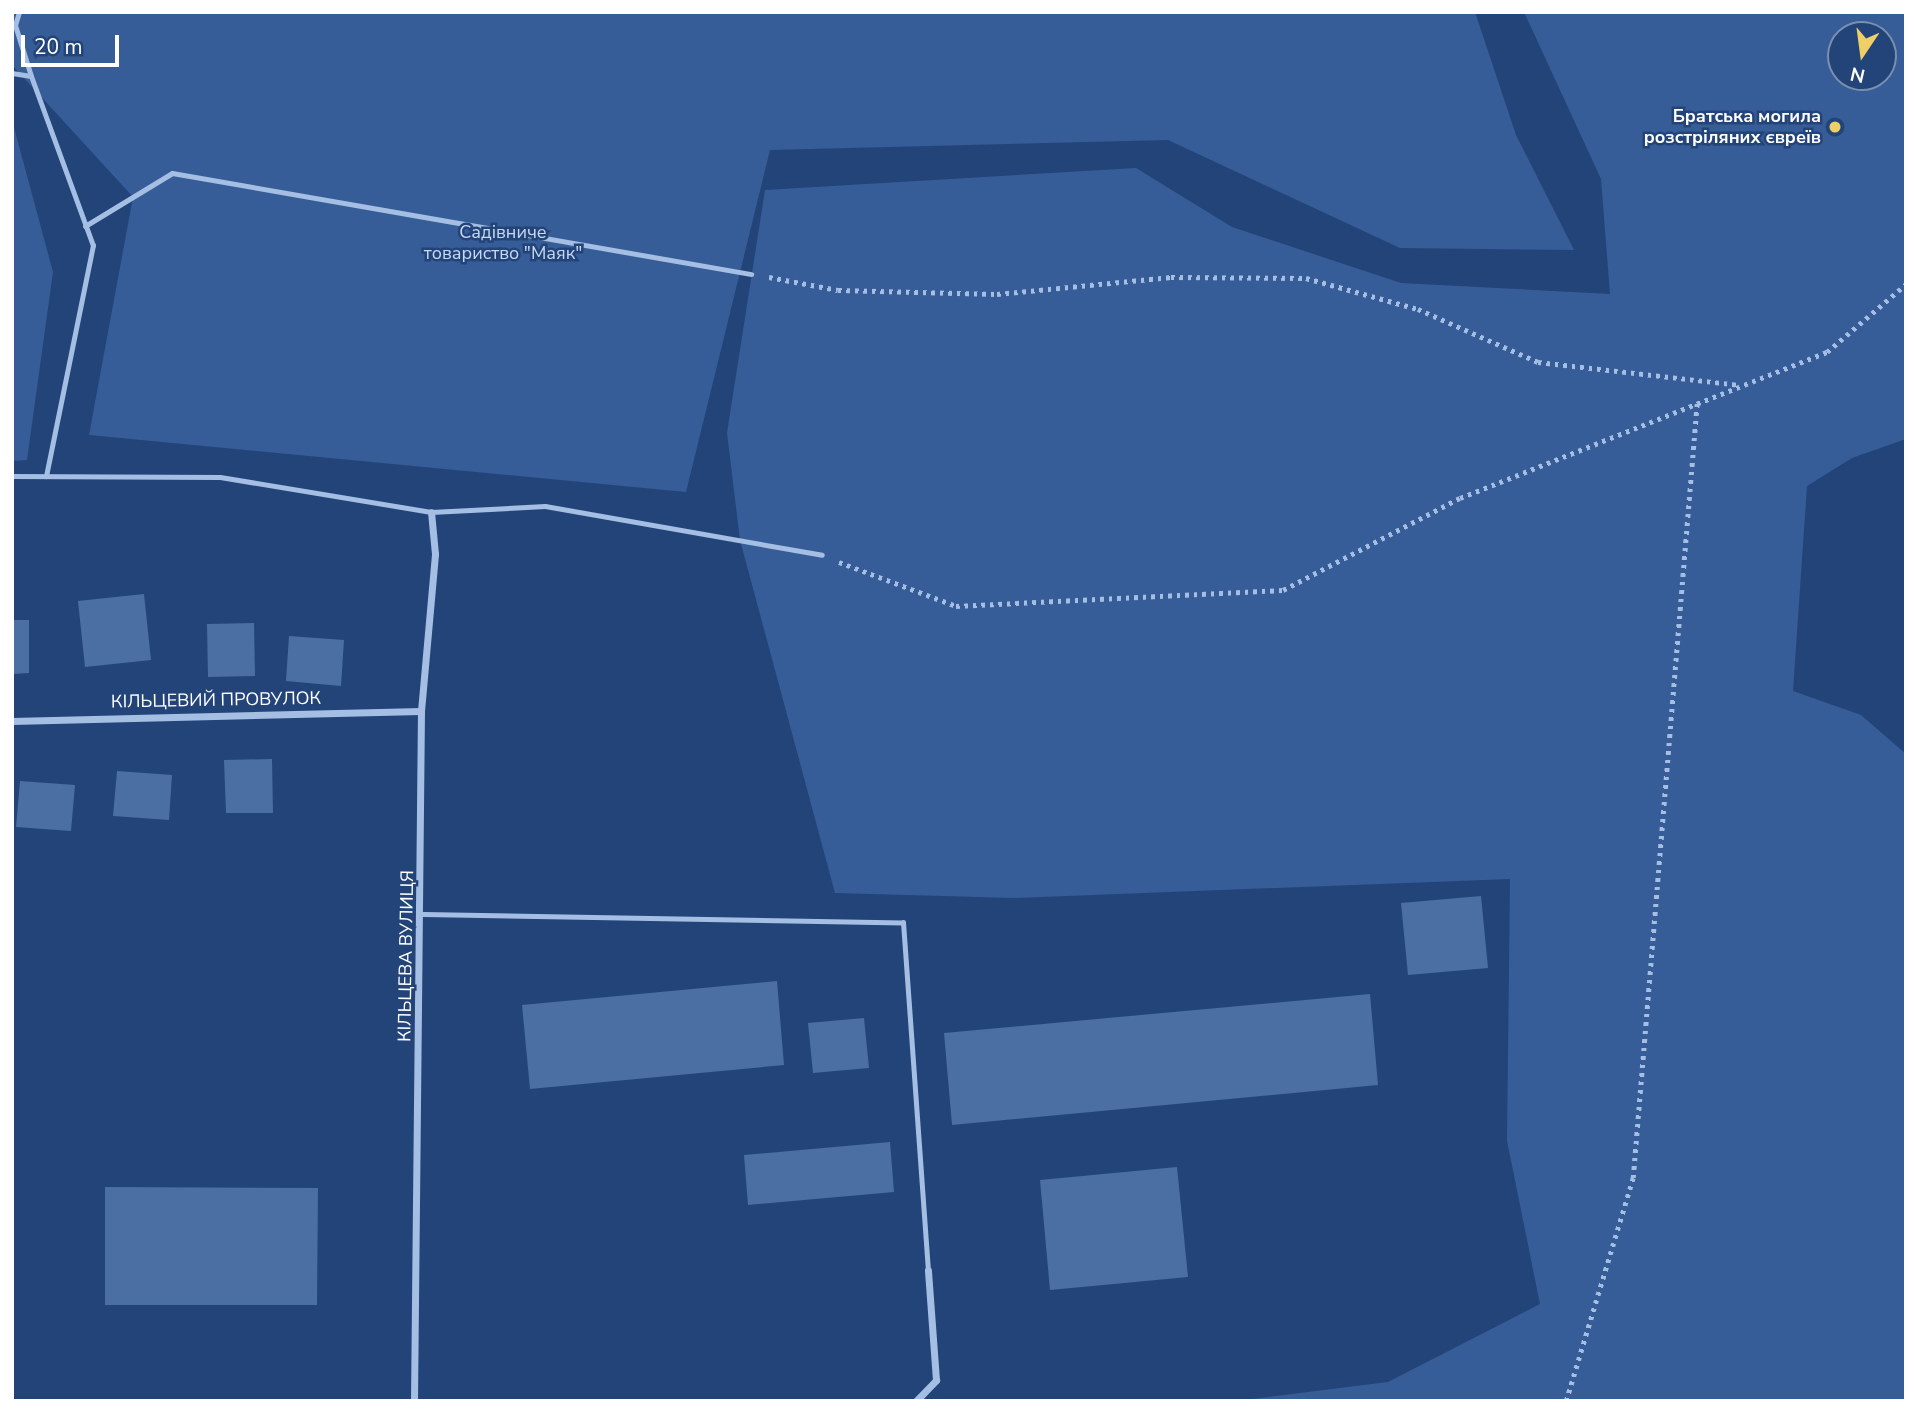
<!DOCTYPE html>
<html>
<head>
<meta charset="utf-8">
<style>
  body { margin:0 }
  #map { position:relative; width:1918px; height:1413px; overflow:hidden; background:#234479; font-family:"Nunito Sans",sans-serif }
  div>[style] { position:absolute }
  .green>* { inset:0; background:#365d97 }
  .building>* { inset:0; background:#4b6ea3 }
  .path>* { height:4.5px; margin-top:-2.25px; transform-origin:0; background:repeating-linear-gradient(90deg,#a5bee4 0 3.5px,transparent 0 8.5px) }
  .service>* { height:5px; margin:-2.5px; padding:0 2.5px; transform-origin:2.5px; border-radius:2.5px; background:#a5bee4 }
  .minor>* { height:7px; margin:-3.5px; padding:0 3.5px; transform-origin:3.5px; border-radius:3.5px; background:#a5bee4 }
  .dots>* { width:19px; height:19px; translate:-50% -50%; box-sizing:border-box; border:4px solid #234479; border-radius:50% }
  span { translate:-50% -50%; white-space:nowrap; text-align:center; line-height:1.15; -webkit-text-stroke:5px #234479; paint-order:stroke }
  .poi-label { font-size:18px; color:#fff; font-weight:700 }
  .right { translate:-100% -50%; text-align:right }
  .park-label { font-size:18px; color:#c7d9f4 }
  .street-label { font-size:18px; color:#fff }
  .frame { position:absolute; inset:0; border:14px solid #fff; pointer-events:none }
  .north { position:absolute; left:1827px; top:21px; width:70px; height:70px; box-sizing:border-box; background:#234479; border:2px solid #7b8faf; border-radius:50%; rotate:193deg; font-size:19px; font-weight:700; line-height:28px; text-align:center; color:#fff }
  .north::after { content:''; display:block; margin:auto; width:24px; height:32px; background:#efd068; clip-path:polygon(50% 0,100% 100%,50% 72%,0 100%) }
  .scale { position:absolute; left:21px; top:35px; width:98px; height:32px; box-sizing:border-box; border:4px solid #fff; border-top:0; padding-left:9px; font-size:21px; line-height:24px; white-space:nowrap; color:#fff; -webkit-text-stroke:5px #234479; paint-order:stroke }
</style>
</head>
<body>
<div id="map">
  <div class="green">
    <i style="clip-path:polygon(12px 12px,1475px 12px,1516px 135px,1574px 250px,1400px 248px,1168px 140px,770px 150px,686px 492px,89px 435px,133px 197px,12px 65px)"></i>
    <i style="clip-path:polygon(evenodd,1524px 12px,1906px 12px,1906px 439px,1852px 458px,1807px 486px,1793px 691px,1861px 715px,1906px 754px,1906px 1401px,1237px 1401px,1388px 1382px,1540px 1304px,1507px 1141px,1510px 879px,1014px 898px,835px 893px,740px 540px,727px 433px,765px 190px,1136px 168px,1232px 227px,1401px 283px,1610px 294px,1601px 179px,1524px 12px,1841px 35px,1883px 35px,1883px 77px,1841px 77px,1841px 35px)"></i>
    <i style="clip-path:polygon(12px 120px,53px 272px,27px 460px,12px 461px)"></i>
  </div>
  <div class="building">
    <i style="clip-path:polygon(144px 594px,151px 660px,85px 667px,78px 601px)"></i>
    <i style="clip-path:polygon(12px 620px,29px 620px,29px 673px,12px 674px)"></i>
    <i style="clip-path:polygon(254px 623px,255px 676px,208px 677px,207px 624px)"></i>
    <i style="clip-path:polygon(289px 636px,344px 640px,341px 686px,286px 681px)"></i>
    <i style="clip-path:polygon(272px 759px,273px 813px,226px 813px,224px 760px)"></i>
    <i style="clip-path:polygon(117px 771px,172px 775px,169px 820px,113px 816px)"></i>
    <i style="clip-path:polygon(20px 781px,75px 785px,71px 831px,16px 827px)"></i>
    <i style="clip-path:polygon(1481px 896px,1488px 968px,1408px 975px,1401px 903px)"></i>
    <i style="clip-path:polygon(777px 981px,784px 1065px,530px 1089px,522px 1005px)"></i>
    <i style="clip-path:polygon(1370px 994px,1378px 1085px,952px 1125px,944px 1033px)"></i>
    <i style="clip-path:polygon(864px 1018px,869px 1068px,813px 1073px,808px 1023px)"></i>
    <i style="clip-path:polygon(890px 1142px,894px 1192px,748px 1205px,744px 1155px)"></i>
    <i style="clip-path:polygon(1177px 1167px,1188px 1277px,1050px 1290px,1040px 1180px)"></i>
    <i style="clip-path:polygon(105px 1187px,318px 1188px,317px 1305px,105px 1305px)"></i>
  </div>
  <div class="path">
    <i style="left:769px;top:277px;width:70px;rotate:10.7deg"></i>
    <i style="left:838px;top:290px;width:159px;rotate:1.4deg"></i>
    <i style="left:997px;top:294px;width:175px;rotate:-5.6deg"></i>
    <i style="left:1171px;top:277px;width:135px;rotate:0.4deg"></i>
    <i style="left:1306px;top:278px;width:116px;rotate:15.5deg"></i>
    <i style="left:1418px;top:309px;width:131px;rotate:23.8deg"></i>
    <i style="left:1538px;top:362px;width:202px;rotate:6.5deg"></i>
    <i style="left:839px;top:562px;width:125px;rotate:20.6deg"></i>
    <i style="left:956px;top:606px;width:327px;rotate:-2.8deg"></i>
    <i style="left:1283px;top:590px;width:199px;rotate:-27.5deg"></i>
    <i style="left:1460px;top:498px;width:395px;rotate:-21.7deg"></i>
    <i style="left:1827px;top:352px;width:104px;rotate:-40.7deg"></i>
    <i style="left:1566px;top:1401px;width:233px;rotate:-73.3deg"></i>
    <i style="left:1633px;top:1178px;width:778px;rotate:-85.28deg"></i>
  </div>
  <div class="service">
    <i style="left:19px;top:12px;width:14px;rotate:107deg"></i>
    <i style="left:15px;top:25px;width:53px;rotate:72.6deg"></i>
    <i style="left:31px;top:76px;width:180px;rotate:69.9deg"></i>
    <i style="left:93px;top:245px;width:236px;rotate:101.5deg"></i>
    <i style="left:12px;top:73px;width:19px;rotate:9deg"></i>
    <i style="left:85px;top:226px;width:102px;rotate:-31.3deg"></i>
    <i style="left:172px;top:173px;width:588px;rotate:9.9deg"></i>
    <i style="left:12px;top:476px;width:208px;rotate:0.3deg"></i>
    <i style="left:220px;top:477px;width:214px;rotate:9.4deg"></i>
    <i style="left:431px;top:512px;width:114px;rotate:-3deg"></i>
    <i style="left:545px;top:506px;width:281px;rotate:10deg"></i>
    <i style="left:423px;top:914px;width:480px;rotate:1deg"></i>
    <i style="left:903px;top:922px;width:349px;rotate:85.9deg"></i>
  </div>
  <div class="minor">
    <i style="left:12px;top:721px;width:409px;rotate:-1.4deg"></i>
    <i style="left:414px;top:1401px;width:690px;rotate:-89.42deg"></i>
    <i style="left:421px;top:711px;width:158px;rotate:-84.9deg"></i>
    <i style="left:435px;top:554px;width:42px;rotate:-95.4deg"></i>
    <i style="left:916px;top:1401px;width:29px;rotate:-46deg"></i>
    <i style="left:936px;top:1380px;width:110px;rotate:-94.2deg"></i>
  </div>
  <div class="dots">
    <i style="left:1835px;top:127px;background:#efd068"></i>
  </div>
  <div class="poi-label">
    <span class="right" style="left:1821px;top:127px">Братська могила<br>розстріляних євреїв</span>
  </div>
  <div class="park-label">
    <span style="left:503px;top:243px">Садівниче<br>товариство "Маяк"</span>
  </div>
  <div class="street-label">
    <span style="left:216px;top:700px;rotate:-1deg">КІЛЬЦЕВИЙ ПРОВУЛОК</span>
    <span style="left:406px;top:956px;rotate:-89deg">КІЛЬЦЕВА ВУЛИЦЯ</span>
  </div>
  <div class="frame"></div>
  <div class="north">N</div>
  <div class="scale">20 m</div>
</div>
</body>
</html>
